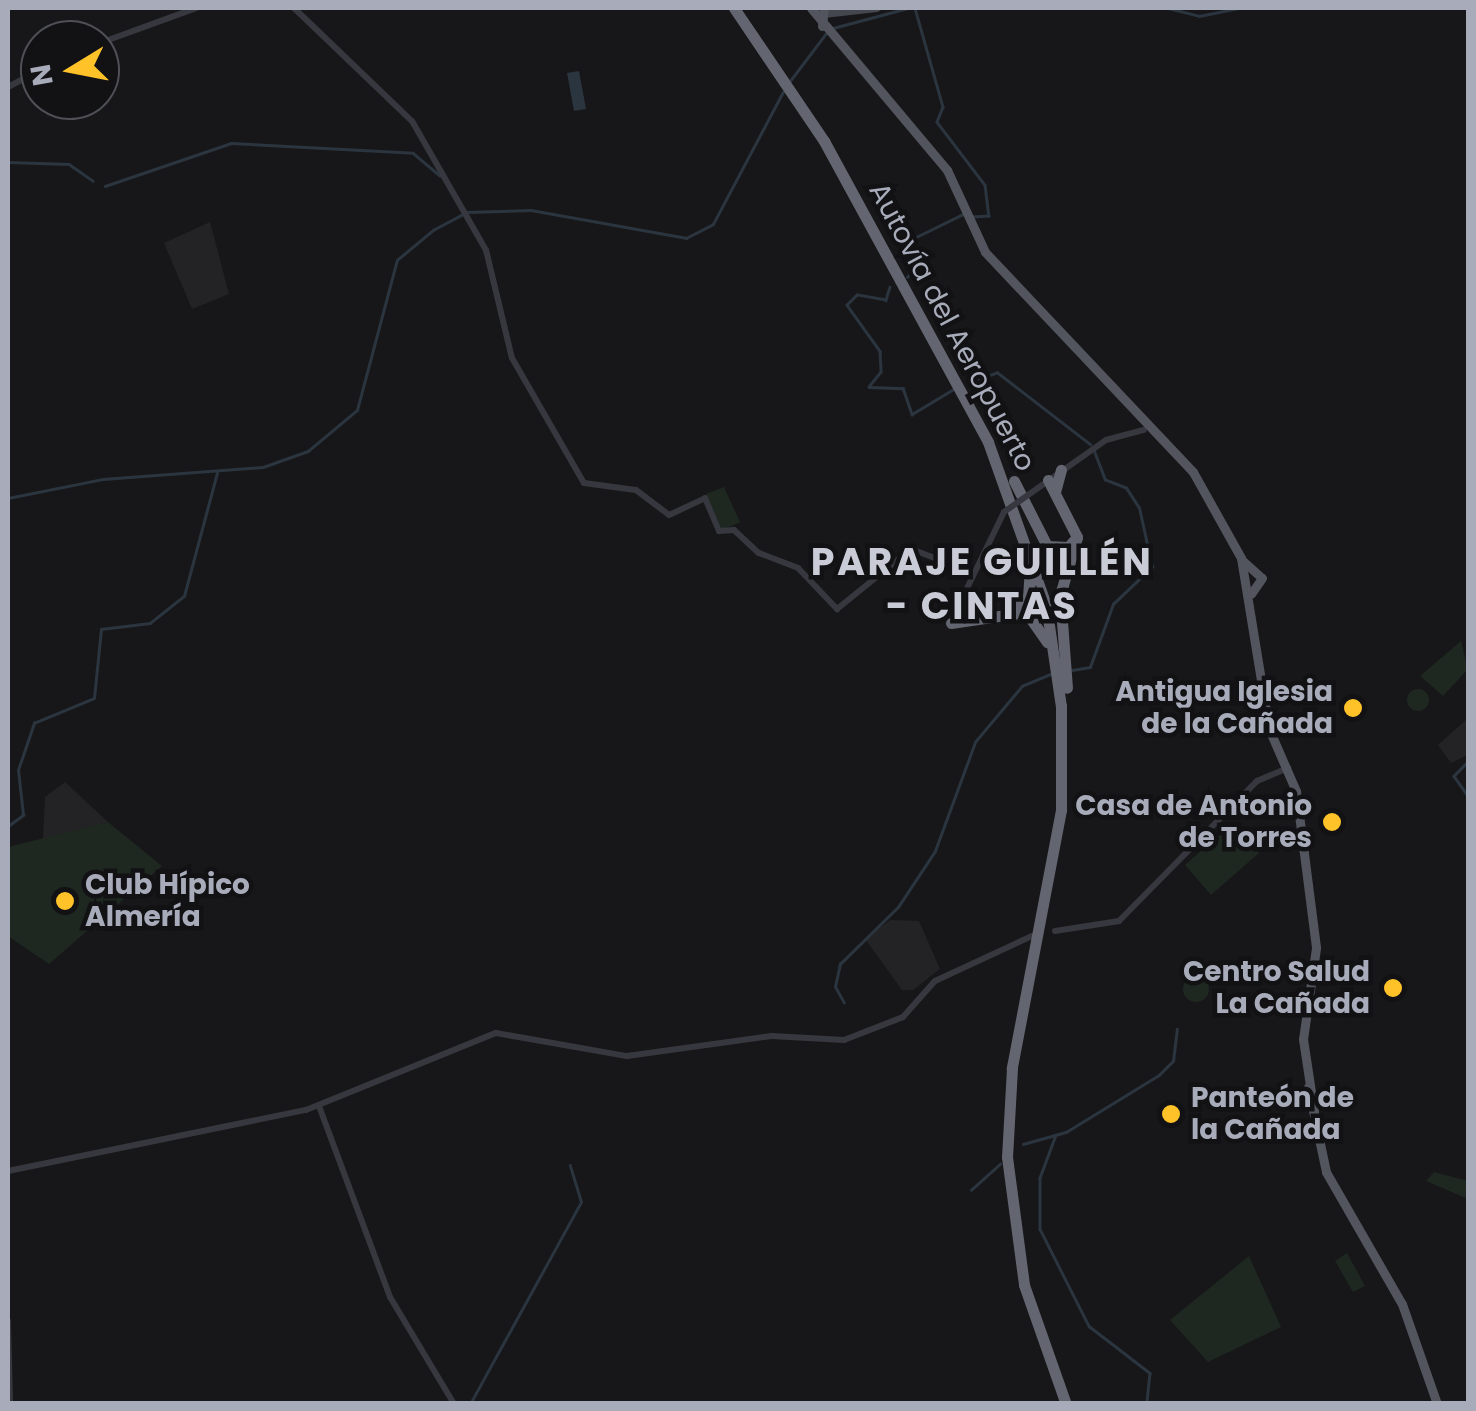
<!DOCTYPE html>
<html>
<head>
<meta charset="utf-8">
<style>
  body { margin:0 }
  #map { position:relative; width:1476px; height:1411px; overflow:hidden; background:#171719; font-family:Poppins,sans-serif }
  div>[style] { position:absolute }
  .built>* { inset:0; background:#232326 }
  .round { border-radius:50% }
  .green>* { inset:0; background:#1e2820 }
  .water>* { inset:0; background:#2b353f }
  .stream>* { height:2.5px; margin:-1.25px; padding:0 1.25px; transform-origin:1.25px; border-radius:1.25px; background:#2b353f }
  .tertiary>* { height:6px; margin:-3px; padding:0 3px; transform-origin:3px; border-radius:3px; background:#37383f }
  .secondary>* { height:8px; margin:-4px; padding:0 4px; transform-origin:4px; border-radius:4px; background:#45474f }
  .primary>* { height:9px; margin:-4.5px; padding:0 4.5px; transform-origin:4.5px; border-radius:4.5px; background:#53555e }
  .motorway>* { height:11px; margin:-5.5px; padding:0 5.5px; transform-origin:5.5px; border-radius:5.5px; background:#636670 }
  .tertiary-bridge>* { height:6px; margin:-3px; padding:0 3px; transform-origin:3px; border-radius:3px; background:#37383f }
  .dots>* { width:28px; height:28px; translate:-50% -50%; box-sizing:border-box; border:5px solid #121214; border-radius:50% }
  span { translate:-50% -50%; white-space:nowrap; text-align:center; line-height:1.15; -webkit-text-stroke:9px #121214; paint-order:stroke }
  .street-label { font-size:28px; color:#a8acba }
  .poi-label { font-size:28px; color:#a8acba; font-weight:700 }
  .right { translate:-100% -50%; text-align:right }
  .left { translate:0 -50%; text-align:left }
  .district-label { font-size:38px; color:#c9ccd6; font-weight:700; letter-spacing:2.5px }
  .frame { position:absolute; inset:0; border:10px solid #a8acba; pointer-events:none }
  .north { position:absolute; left:20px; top:20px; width:100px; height:100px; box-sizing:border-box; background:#121214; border:2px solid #4e5056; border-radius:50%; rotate:260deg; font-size:28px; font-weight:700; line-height:40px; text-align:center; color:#a8acba }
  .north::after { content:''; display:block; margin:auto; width:35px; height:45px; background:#ffc329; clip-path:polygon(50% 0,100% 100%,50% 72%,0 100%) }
</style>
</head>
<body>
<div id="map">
  <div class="built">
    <i style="clip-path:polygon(210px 222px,229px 294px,192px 309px,164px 243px)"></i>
    <i style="clip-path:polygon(1468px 718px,1468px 755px,1451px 763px,1438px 745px)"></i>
    <i style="clip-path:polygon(65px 782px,108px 822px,43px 839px,45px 797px)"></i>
    <i style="clip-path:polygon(890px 920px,919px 921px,940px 969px,913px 990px,902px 990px,865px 939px)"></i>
    <i class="round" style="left:1383px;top:976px;width:22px;height:22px"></i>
  </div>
  <div class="green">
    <i style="clip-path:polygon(724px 487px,740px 522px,722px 530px,706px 494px)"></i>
    <i style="clip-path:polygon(1461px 641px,1468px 669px,1443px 696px,1420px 676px)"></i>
    <i class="round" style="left:1407px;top:689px;width:22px;height:22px"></i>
    <i style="clip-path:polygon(108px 822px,162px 866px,49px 964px,8px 936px,8px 847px)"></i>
    <i style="clip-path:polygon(1233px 823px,1259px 853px,1211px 895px,1185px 865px)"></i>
    <i class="round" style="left:1183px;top:976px;width:26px;height:26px"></i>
    <i style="clip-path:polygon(1434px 1172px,1468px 1181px,1468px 1199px,1426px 1181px)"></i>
    <i style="clip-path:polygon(1347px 1253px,1365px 1286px,1353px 1292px,1335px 1261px)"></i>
    <i style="clip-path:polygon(1249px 1256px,1281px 1327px,1208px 1362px,1170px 1320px)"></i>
  </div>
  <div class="water">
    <i style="clip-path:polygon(579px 71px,586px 109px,574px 111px,567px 73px)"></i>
  </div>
  <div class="stream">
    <i style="left:915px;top:8px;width:103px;rotate:74.2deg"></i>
    <i style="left:943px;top:107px;width:16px;rotate:112deg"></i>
    <i style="left:937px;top:122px;width:79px;rotate:52.7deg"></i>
    <i style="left:985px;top:185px;width:31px;rotate:83deg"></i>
    <i style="left:989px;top:216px;width:17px;rotate:177deg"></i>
    <i style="left:1168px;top:8px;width:32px;rotate:14deg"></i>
    <i style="left:1199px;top:16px;width:41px;rotate:-11.3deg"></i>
    <i style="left:833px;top:28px;width:78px;rotate:-14.9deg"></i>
    <i style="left:790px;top:81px;width:61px;rotate:-52.9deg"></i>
    <i style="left:8px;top:162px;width:61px;rotate:1.9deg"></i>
    <i style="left:69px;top:164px;width:29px;rotate:35deg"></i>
    <i style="left:105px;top:186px;width:133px;rotate:-18.8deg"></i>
    <i style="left:231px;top:143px;width:182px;rotate:3.1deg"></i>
    <i style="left:413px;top:153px;width:35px;rotate:40deg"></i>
    <i style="left:907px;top:277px;width:12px;rotate:-48deg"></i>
    <i style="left:915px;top:268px;width:28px;rotate:-100deg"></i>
    <i style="left:910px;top:240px;width:59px;rotate:-26.1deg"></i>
    <i style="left:890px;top:287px;width:14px;rotate:107deg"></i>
    <i style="left:886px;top:300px;width:29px;rotate:-170deg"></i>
    <i style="left:857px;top:295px;width:14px;rotate:135deg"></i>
    <i style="left:847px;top:305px;width:57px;rotate:54.3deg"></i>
    <i style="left:880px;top:351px;width:21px;rotate:87deg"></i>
    <i style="left:881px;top:372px;width:19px;rotate:129deg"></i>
    <i style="left:869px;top:387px;width:34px;rotate:2deg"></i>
    <i style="left:903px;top:388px;width:28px;rotate:71deg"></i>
    <i style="left:912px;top:414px;width:47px;rotate:-31deg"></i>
    <i style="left:969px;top:383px;width:30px;rotate:-21deg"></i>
    <i style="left:997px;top:372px;width:118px;rotate:37.7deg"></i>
    <i style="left:8px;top:498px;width:97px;rotate:-11.3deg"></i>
    <i style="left:103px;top:479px;width:160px;rotate:-4.3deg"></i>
    <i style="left:263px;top:467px;width:48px;rotate:-19.6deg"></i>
    <i style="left:308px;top:451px;width:64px;rotate:-39.9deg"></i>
    <i style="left:357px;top:410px;width:155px;rotate:-75.1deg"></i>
    <i style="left:397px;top:260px;width:47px;rotate:-39.8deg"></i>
    <i style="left:433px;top:230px;width:38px;rotate:-28deg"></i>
    <i style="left:467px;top:212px;width:64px;rotate:-1.8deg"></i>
    <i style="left:531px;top:210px;width:158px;rotate:10.2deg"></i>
    <i style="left:686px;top:238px;width:30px;rotate:-27deg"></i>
    <i style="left:713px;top:224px;width:149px;rotate:-62.1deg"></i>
    <i style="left:1072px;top:670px;width:18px;rotate:-9deg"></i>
    <i style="left:1090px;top:667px;width:67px;rotate:-69.9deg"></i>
    <i style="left:1113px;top:604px;width:54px;rotate:-43.5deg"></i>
    <i style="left:1152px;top:567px;width:60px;rotate:-102.4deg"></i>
    <i style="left:1139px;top:508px;width:24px;rotate:-123deg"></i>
    <i style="left:1126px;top:488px;width:22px;rotate:-159deg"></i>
    <i style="left:1105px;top:480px;width:31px;rotate:-111deg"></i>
    <i style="left:1468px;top:762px;width:20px;rotate:135deg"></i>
    <i style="left:1454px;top:776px;width:24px;rotate:55deg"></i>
    <i style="left:8px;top:826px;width:19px;rotate:-36deg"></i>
    <i style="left:23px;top:815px;width:45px;rotate:-96.3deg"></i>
    <i style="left:18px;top:770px;width:50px;rotate:-71.2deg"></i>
    <i style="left:34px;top:723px;width:65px;rotate:-22.6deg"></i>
    <i style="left:94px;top:698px;width:69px;rotate:-84.2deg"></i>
    <i style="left:101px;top:629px;width:49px;rotate:-7deg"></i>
    <i style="left:150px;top:623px;width:43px;rotate:-38.5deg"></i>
    <i style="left:184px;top:596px;width:127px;rotate:-75deg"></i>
    <i style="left:844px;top:1003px;width:18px;rotate:-119deg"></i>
    <i style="left:835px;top:987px;width:24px;rotate:-78deg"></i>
    <i style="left:840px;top:964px;width:81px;rotate:-44.5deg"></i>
    <i style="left:898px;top:907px;width:67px;rotate:-56.5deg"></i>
    <i style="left:935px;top:851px;width:116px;rotate:-69.8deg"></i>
    <i style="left:975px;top:742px;width:73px;rotate:-50deg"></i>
    <i style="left:1022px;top:686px;width:30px;rotate:-23deg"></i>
    <i style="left:1056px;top:1135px;width:46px;rotate:110.4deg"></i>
    <i style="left:1040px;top:1178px;width:51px;rotate:90deg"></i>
    <i style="left:1040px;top:1229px;width:109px;rotate:63.2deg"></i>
    <i style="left:1089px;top:1326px;width:77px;rotate:37.6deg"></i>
    <i style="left:1150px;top:1373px;width:31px;rotate:96deg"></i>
    <i style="left:1023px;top:1144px;width:45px;rotate:-15.6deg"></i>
    <i style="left:1066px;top:1132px;width:109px;rotate:-31.5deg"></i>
    <i style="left:1159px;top:1075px;width:20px;rotate:-45deg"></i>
    <i style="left:1173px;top:1061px;width:32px;rotate:-83deg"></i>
    <i style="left:971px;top:1190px;width:39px;rotate:-42deg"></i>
    <i style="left:470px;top:1404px;width:230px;rotate:-61.2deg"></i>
    <i style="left:581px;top:1202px;width:38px;rotate:-107deg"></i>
  </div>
  <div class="tertiary">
    <i style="left:294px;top:8px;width:163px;rotate:43.8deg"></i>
    <i style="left:412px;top:121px;width:149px;rotate:60.2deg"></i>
    <i style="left:486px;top:250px;width:111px;rotate:76.5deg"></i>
    <i style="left:512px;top:358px;width:144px;rotate:60.1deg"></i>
    <i style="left:584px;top:483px;width:52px;rotate:7.7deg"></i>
    <i style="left:636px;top:490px;width:41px;rotate:37.1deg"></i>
    <i style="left:669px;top:515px;width:40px;rotate:-25deg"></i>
    <i style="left:705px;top:498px;width:36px;rotate:67deg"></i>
    <i style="left:719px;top:531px;width:15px;rotate:-4deg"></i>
    <i style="left:734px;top:530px;width:34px;rotate:43deg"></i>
    <i style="left:759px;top:553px;width:42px;rotate:21deg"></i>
    <i style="left:798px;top:568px;width:57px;rotate:46.4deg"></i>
    <i style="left:837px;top:609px;width:95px;rotate:-39deg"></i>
    <i style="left:911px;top:549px;width:65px;rotate:20.7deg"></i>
    <i style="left:100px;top:43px;width:102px;rotate:-20deg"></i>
    <i style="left:8px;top:87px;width:36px;rotate:-28deg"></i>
    <i style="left:1038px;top:488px;width:83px;rotate:-35.2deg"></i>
    <i style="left:1106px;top:440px;width:39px;rotate:-15deg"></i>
    <i style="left:954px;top:615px;width:114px;rotate:-64.1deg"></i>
    <i style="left:1055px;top:931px;width:65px;rotate:-8.9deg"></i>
    <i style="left:1119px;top:921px;width:197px;rotate:-45.4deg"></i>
    <i style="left:1257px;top:781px;width:34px;rotate:-23deg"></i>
    <i style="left:319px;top:1106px;width:204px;rotate:69.6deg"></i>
    <i style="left:390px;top:1297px;width:125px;rotate:59.1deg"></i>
    <i style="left:8px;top:1171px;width:304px;rotate:-11.6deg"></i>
    <i style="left:306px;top:1110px;width:205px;rotate:-22.1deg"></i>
    <i style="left:496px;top:1033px;width:133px;rotate:10deg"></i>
    <i style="left:627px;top:1056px;width:146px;rotate:-7.9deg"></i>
    <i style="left:772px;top:1036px;width:72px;rotate:3.2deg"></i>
    <i style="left:844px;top:1040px;width:63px;rotate:-21.3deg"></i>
    <i style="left:903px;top:1017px;width:48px;rotate:-48.4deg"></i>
    <i style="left:935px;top:981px;width:109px;rotate:-24.9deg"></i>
    <i style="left:8px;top:1321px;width:83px;rotate:88.6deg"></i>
  </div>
  <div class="secondary">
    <i style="left:824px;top:14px;width:53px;rotate:-6.5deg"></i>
  </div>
  <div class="primary">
    <i style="left:811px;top:8px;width:212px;rotate:50deg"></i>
    <i style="left:947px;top:170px;width:90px;rotate:65.1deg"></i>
    <i style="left:985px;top:252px;width:303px;rotate:46.6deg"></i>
    <i style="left:1193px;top:472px;width:98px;rotate:60.8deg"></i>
    <i style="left:1241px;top:558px;width:173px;rotate:80.7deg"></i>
    <i style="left:1269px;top:729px;width:68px;rotate:66.5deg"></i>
    <i style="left:1296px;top:791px;width:158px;rotate:82.7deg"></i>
    <i style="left:1316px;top:948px;width:92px;rotate:98.1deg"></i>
    <i style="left:1303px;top:1039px;width:74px;rotate:81.4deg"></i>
    <i style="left:822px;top:26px;width:18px;rotate:-84deg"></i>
    <i style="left:1243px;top:561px;width:25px;rotate:42deg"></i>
    <i style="left:1262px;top:578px;width:19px;rotate:125deg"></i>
    <i style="left:1308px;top:1087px;width:87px;rotate:78deg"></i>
    <i style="left:1326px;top:1172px;width:152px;rotate:60.1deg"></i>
    <i style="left:1402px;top:1304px;width:106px;rotate:70.7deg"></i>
  </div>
  <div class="motorway">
    <i style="left:734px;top:8px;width:161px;rotate:55.9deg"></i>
    <i style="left:824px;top:141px;width:343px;rotate:61.4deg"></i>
    <i style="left:988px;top:442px;width:173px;rotate:70.4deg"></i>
    <i style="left:1046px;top:605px;width:102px;rotate:81.6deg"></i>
    <i style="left:1061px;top:706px;width:104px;rotate:90deg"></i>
    <i style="left:1061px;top:810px;width:263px;rotate:100.8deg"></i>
    <i style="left:1012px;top:1068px;width:89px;rotate:93.2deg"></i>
    <i style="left:1007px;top:1157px;width:129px;rotate:82.4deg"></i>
    <i style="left:1024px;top:1285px;width:126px;rotate:70.6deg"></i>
    <i style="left:1048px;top:480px;width:64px;rotate:63deg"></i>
    <i style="left:1077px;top:537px;width:60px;rotate:106.3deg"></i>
    <i style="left:1060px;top:595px;width:93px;rotate:85.7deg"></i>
    <i style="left:1014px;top:481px;width:73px;rotate:63.1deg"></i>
    <i style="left:1047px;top:546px;width:21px;rotate:3deg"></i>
    <i style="left:1068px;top:547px;width:13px;rotate:-48deg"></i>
    <i style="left:1055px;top:492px;width:23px;rotate:-75deg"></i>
    <i style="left:1011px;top:609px;width:21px;rotate:-35deg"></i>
    <i style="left:1028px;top:597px;width:30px;rotate:-86deg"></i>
    <i style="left:951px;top:623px;width:76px;rotate:-8.3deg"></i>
    <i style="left:1026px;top:612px;width:37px;rotate:55deg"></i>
  </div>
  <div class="tertiary-bridge">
    <i style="left:1004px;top:512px;width:42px;rotate:-35.2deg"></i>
  </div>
  <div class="dots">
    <i style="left:1353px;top:708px;background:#ffc329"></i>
    <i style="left:1332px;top:822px;background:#ffc329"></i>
    <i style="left:65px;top:901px;background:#ffc329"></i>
    <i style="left:1393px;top:988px;background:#ffc329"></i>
    <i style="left:1171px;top:1114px;background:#ffc329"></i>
  </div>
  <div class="street-label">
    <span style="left:952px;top:327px;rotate:62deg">Autovía del Aeropuerto</span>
  </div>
  <div class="poi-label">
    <span class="right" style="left:1333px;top:708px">Antigua Iglesia<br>de la Cañada</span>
    <span class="right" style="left:1312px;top:822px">Casa de Antonio<br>de Torres</span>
    <span class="left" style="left:85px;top:901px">Club Hípico<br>Almería</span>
    <span class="right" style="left:1370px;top:988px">Centro Salud<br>La Cañada</span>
    <span class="left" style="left:1191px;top:1114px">Panteón de<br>la Cañada</span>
  </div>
  <div class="district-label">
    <span style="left:982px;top:584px">PARAJE GUILLÉN<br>- CINTAS</span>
  </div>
  <div class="frame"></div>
  <div class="north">N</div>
</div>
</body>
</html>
